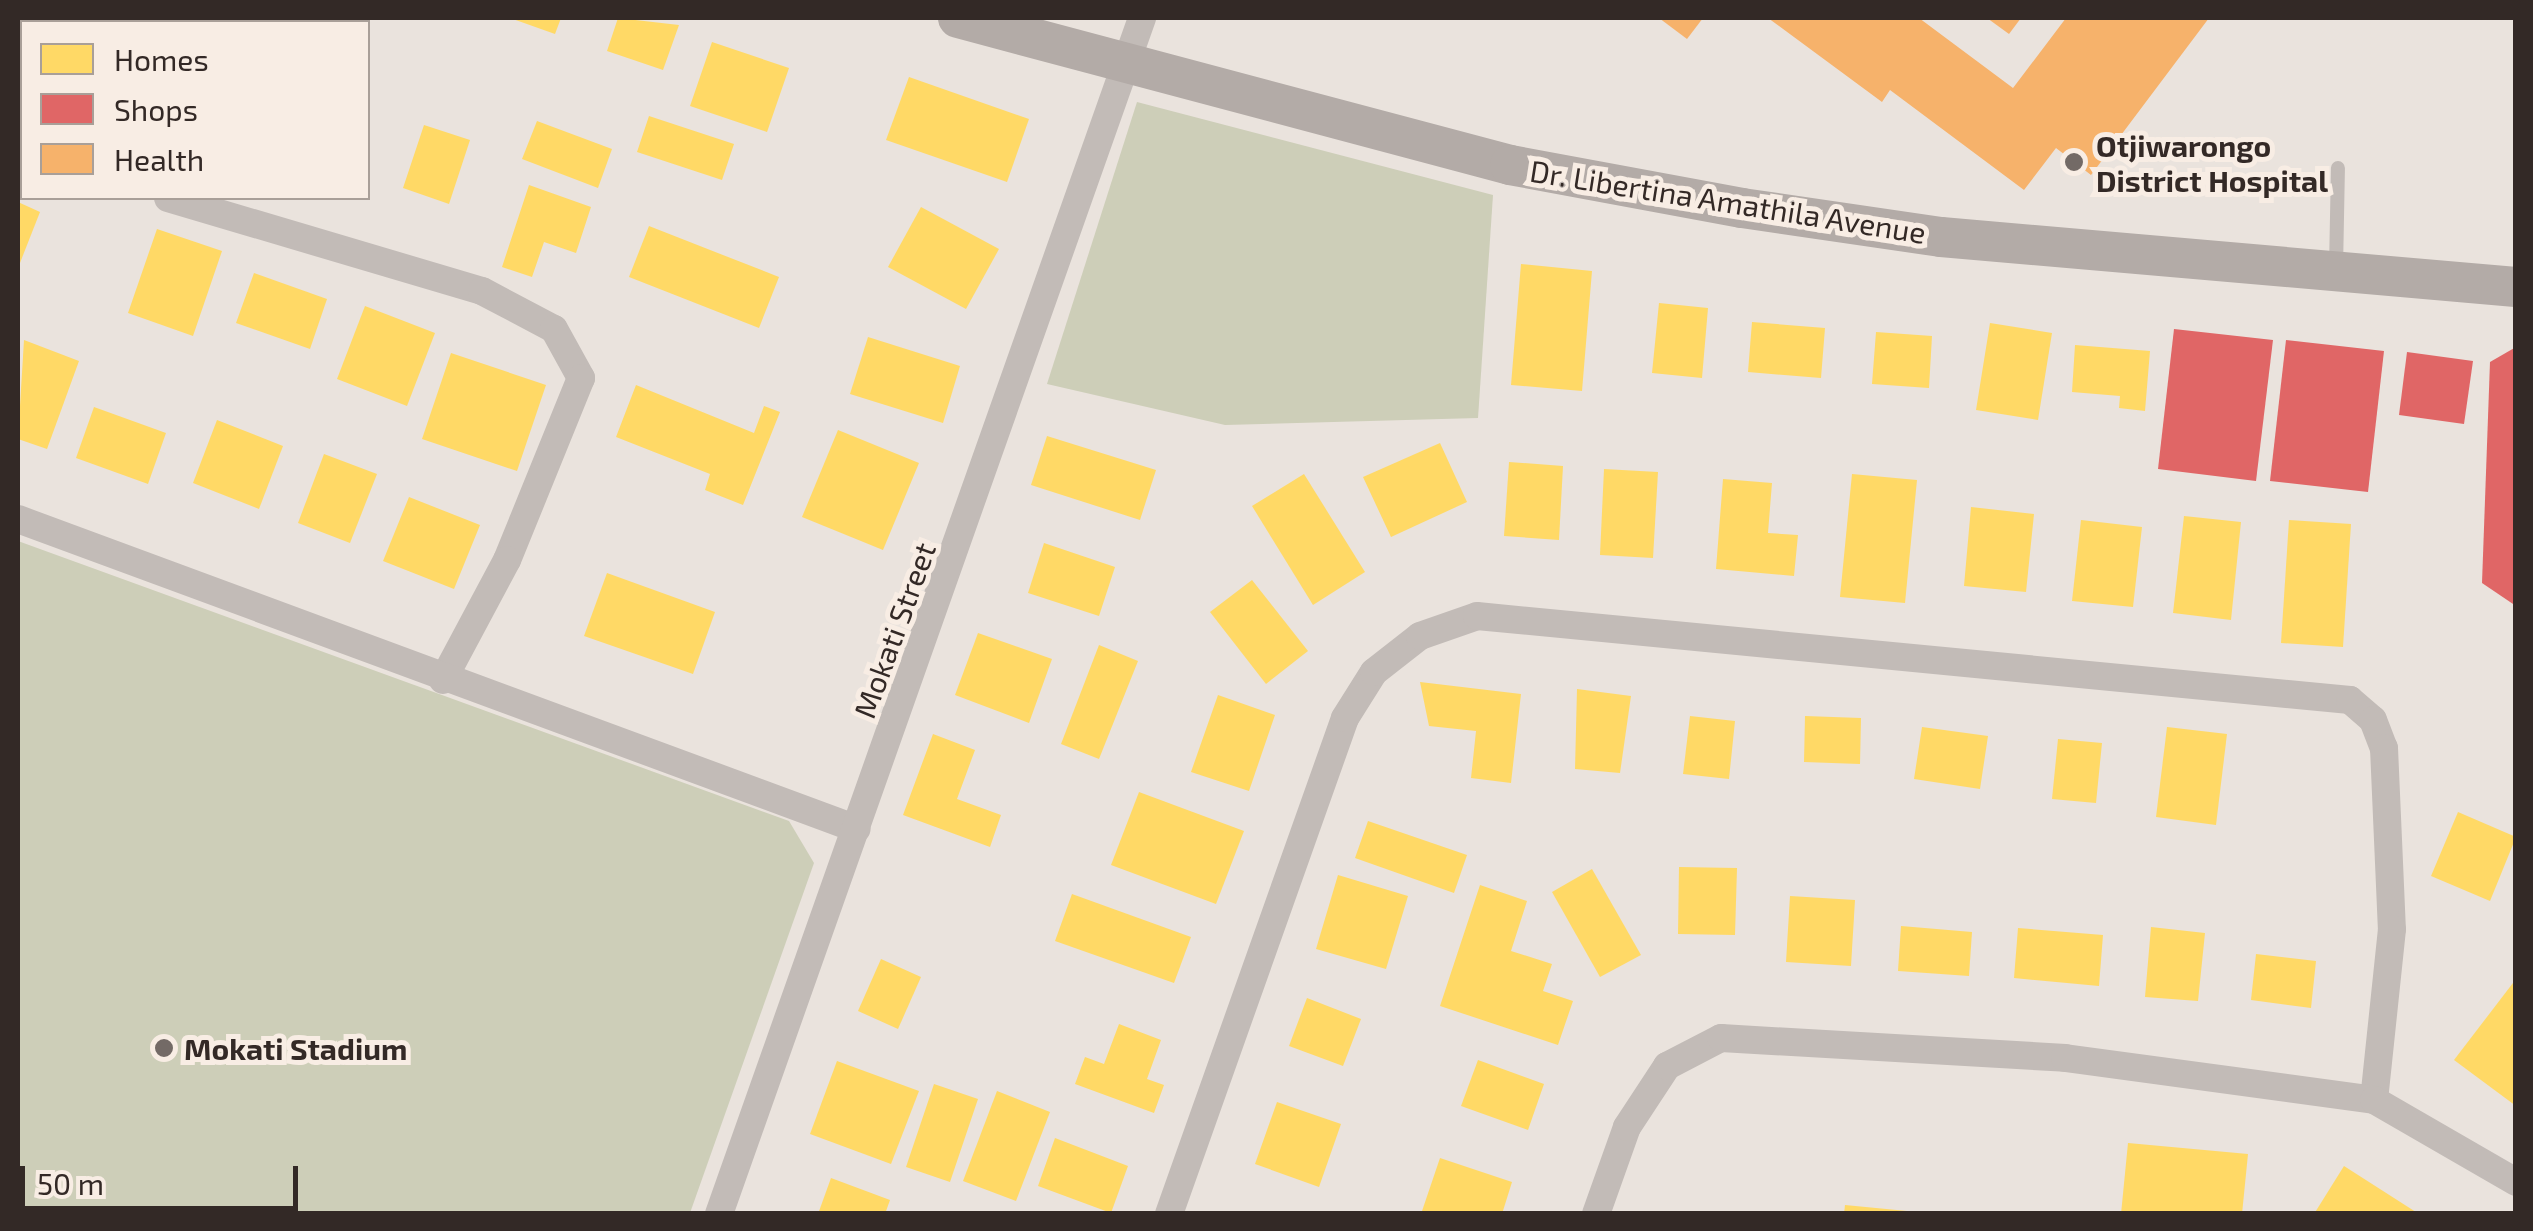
<!DOCTYPE html>
<html>
<head>
<meta charset="utf-8">
<style>
  body { margin:0 }
  #map { position:relative; width:2533px; height:1231px; overflow:hidden; background:#eae3dd; font-family:"Exo 2",sans-serif }
  div>[style] { position:absolute }
  .green>* { inset:0; background:#cdceb8 }
  .homes>* { inset:0; background:#ffd966 }
  .shops>* { inset:0; background:#e06666 }
  .health>* { inset:0; background:#f6b26b }
  .lane>* { height:14px; margin:-7px; padding:0 7px; transform-origin:7px; border-radius:7px; background:#c2bbb7 }
  .street>* { height:28px; margin:-14px; padding:0 14px; transform-origin:14px; border-radius:14px; background:#c2bbb7 }
  .secondary>* { height:40px; margin:-20px; padding:0 20px; transform-origin:20px; border-radius:20px; background:#b3aba7 }
  .dots>* { width:28px; height:28px; translate:-50% -50%; box-sizing:border-box; border:5px solid #f8ede4; border-radius:50% }
  span { translate:-50% -50%; white-space:nowrap; text-align:center; line-height:1.15; -webkit-text-stroke:10px #f8ede4; paint-order:stroke }
  .poi-label { font-size:30px; color:#332926; font-weight:700 }
  .left { translate:0 -50%; text-align:left }
  .street-label { font-size:30px; color:#332926 }
  .frame { position:absolute; inset:0; border:20px solid #332926; pointer-events:none }
  .legend { position:absolute; left:20px; top:20px; width:350px; height:180px; box-sizing:border-box; background:#f8ede4; border:2px solid #a99f98; margin:0; padding:12px 18px; list-style:none; font-size:30px; color:#332926 }
  .legend li { display:flex; align-items:center; gap:20px; height:50px }
  .legend b { width:50px; border:2px solid #a99f98 }
  .scale { position:absolute; left:20px; top:1166px; width:278px; height:45px; box-sizing:border-box; border:5px solid #332926; border-top:0; padding-left:12px; font-size:30px; line-height:35px; white-space:nowrap; color:#332926; -webkit-text-stroke:8px #f8ede4; paint-order:stroke }
</style>
</head>
<body>
<div id="map">
  <div class="green">
    <i style="clip-path:polygon(1137px 102px,1493px 195px,1478px 418px,1225px 425px,1047px 384px)"></i>
    <i style="clip-path:polygon(18px 541px,789px 821px,814px 863px,690px 1213px,18px 1213px)"></i>
  </div>
  <div class="homes">
    <i style="clip-path:polygon(510px 18px,561px 18px,555px 34px)"></i>
    <i style="clip-path:polygon(618px 18px,679px 25px,663px 70px,607px 51px)"></i>
    <i style="clip-path:polygon(712px 42px,789px 68px,767px 132px,690px 106px)"></i>
    <i style="clip-path:polygon(909px 77px,1029px 119px,1007px 182px,886px 140px)"></i>
    <i style="clip-path:polygon(649px 116px,734px 144px,722px 180px,637px 152px)"></i>
    <i style="clip-path:polygon(537px 121px,612px 149px,598px 188px,522px 159px)"></i>
    <i style="clip-path:polygon(424px 125px,470px 140px,449px 204px,403px 188px)"></i>
    <i style="clip-path:polygon(529px 185px,591px 207px,576px 253px,544px 242px,532px 277px,502px 267px)"></i>
    <i style="clip-path:polygon(18px 202px,40px 212px,18px 268px)"></i>
    <i style="clip-path:polygon(921px 207px,999px 249px,966px 309px,888px 267px)"></i>
    <i style="clip-path:polygon(649px 226px,779px 277px,759px 328px,629px 277px)"></i>
    <i style="clip-path:polygon(157px 229px,222px 251px,193px 336px,128px 313px)"></i>
    <i style="clip-path:polygon(1521px 264px,1592px 271px,1582px 391px,1511px 385px)"></i>
    <i style="clip-path:polygon(254px 273px,327px 299px,310px 349px,236px 323px)"></i>
    <i style="clip-path:polygon(1659px 303px,1708px 308px,1702px 378px,1652px 373px)"></i>
    <i style="clip-path:polygon(365px 306px,435px 333px,407px 406px,337px 379px)"></i>
    <i style="clip-path:polygon(1752px 322px,1825px 328px,1821px 378px,1748px 372px)"></i>
    <i style="clip-path:polygon(1990px 323px,2052px 333px,2038px 420px,1976px 410px)"></i>
    <i style="clip-path:polygon(1876px 332px,1932px 336px,1929px 388px,1872px 384px)"></i>
    <i style="clip-path:polygon(868px 337px,960px 366px,943px 423px,850px 394px)"></i>
    <i style="clip-path:polygon(24px 340px,79px 361px,47px 449px,18px 439px)"></i>
    <i style="clip-path:polygon(2075px 345px,2150px 351px,2145px 411px,2119px 408px,2120px 396px,2072px 392px)"></i>
    <i style="clip-path:polygon(451px 353px,546px 385px,517px 471px,422px 439px)"></i>
    <i style="clip-path:polygon(636px 385px,754px 433px,764px 406px,780px 412px,743px 505px,705px 490px,710px 474px,616px 437px)"></i>
    <i style="clip-path:polygon(94px 407px,166px 433px,148px 484px,76px 458px)"></i>
    <i style="clip-path:polygon(217px 420px,283px 446px,259px 509px,193px 483px)"></i>
    <i style="clip-path:polygon(838px 430px,919px 463px,883px 550px,802px 517px)"></i>
    <i style="clip-path:polygon(1047px 436px,1156px 470px,1140px 520px,1031px 485px)"></i>
    <i style="clip-path:polygon(1440px 443px,1467px 502px,1391px 537px,1363px 477px)"></i>
    <i style="clip-path:polygon(324px 454px,377px 474px,350px 543px,298px 523px)"></i>
    <i style="clip-path:polygon(1509px 462px,1563px 466px,1559px 540px,1504px 536px)"></i>
    <i style="clip-path:polygon(1604px 469px,1658px 472px,1653px 558px,1600px 555px)"></i>
    <i style="clip-path:polygon(1304px 474px,1365px 572px,1313px 605px,1252px 506px)"></i>
    <i style="clip-path:polygon(1852px 474px,1917px 480px,1905px 603px,1840px 597px)"></i>
    <i style="clip-path:polygon(1723px 479px,1772px 483px,1768px 533px,1798px 535px,1794px 576px,1716px 569px)"></i>
    <i style="clip-path:polygon(409px 497px,480px 525px,454px 589px,383px 561px)"></i>
    <i style="clip-path:polygon(1971px 507px,2034px 514px,2026px 592px,1964px 586px)"></i>
    <i style="clip-path:polygon(2184px 516px,2241px 522px,2231px 620px,2173px 613px)"></i>
    <i style="clip-path:polygon(2081px 520px,2142px 527px,2133px 607px,2072px 601px)"></i>
    <i style="clip-path:polygon(2289px 520px,2351px 524px,2343px 647px,2281px 643px)"></i>
    <i style="clip-path:polygon(1044px 543px,1115px 567px,1099px 616px,1028px 593px)"></i>
    <i style="clip-path:polygon(607px 573px,715px 612px,693px 674px,584px 636px)"></i>
    <i style="clip-path:polygon(1252px 580px,1308px 651px,1266px 684px,1210px 612px)"></i>
    <i style="clip-path:polygon(978px 633px,1052px 659px,1029px 723px,955px 695px)"></i>
    <i style="clip-path:polygon(1099px 645px,1138px 661px,1099px 759px,1061px 744px)"></i>
    <i style="clip-path:polygon(1420px 682px,1521px 694px,1511px 783px,1471px 778px,1476px 731px,1429px 726px)"></i>
    <i style="clip-path:polygon(1577px 689px,1631px 696px,1620px 773px,1575px 769px)"></i>
    <i style="clip-path:polygon(1218px 695px,1275px 715px,1249px 791px,1191px 772px)"></i>
    <i style="clip-path:polygon(1690px 716px,1735px 721px,1729px 779px,1683px 774px)"></i>
    <i style="clip-path:polygon(1805px 716px,1861px 718px,1860px 764px,1804px 762px)"></i>
    <i style="clip-path:polygon(1922px 727px,1988px 736px,1980px 789px,1914px 779px)"></i>
    <i style="clip-path:polygon(2167px 727px,2227px 734px,2216px 825px,2156px 817px)"></i>
    <i style="clip-path:polygon(933px 734px,975px 750px,957px 799px,1001px 815px,990px 847px,903px 815px)"></i>
    <i style="clip-path:polygon(2058px 739px,2102px 743px,2096px 803px,2052px 799px)"></i>
    <i style="clip-path:polygon(1139px 792px,1244px 831px,1216px 904px,1111px 865px)"></i>
    <i style="clip-path:polygon(2458px 812px,2516px 837px,2490px 901px,2431px 876px)"></i>
    <i style="clip-path:polygon(1368px 821px,1467px 855px,1454px 893px,1355px 858px)"></i>
    <i style="clip-path:polygon(1679px 867px,1737px 868px,1735px 935px,1678px 934px)"></i>
    <i style="clip-path:polygon(1592px 869px,1641px 955px,1600px 977px,1552px 892px)"></i>
    <i style="clip-path:polygon(1338px 875px,1408px 896px,1386px 969px,1316px 949px)"></i>
    <i style="clip-path:polygon(1480px 885px,1527px 901px,1511px 951px,1552px 964px,1543px 991px,1573px 1001px,1558px 1045px,1440px 1006px)"></i>
    <i style="clip-path:polygon(1072px 894px,1191px 937px,1174px 983px,1055px 941px)"></i>
    <i style="clip-path:polygon(1790px 896px,1855px 900px,1851px 966px,1786px 962px)"></i>
    <i style="clip-path:polygon(1901px 926px,1972px 932px,1969px 976px,1898px 971px)"></i>
    <i style="clip-path:polygon(2151px 927px,2205px 933px,2198px 1001px,2145px 997px)"></i>
    <i style="clip-path:polygon(2018px 928px,2103px 935px,2099px 986px,2014px 978px)"></i>
    <i style="clip-path:polygon(2256px 954px,2316px 961px,2311px 1008px,2251px 1000px)"></i>
    <i style="clip-path:polygon(881px 959px,921px 977px,898px 1029px,858px 1011px)"></i>
    <i style="clip-path:polygon(2516px 979px,2516px 1106px,2454px 1060px)"></i>
    <i style="clip-path:polygon(1307px 998px,1361px 1019px,1343px 1066px,1289px 1046px)"></i>
    <i style="clip-path:polygon(1119px 1024px,1161px 1040px,1147px 1079px,1164px 1085px,1154px 1113px,1075px 1084px,1085px 1057px,1104px 1064px)"></i>
    <i style="clip-path:polygon(1478px 1060px,1544px 1084px,1528px 1130px,1461px 1106px)"></i>
    <i style="clip-path:polygon(837px 1061px,919px 1091px,891px 1164px,810px 1134px)"></i>
    <i style="clip-path:polygon(934px 1084px,978px 1099px,950px 1182px,906px 1167px)"></i>
    <i style="clip-path:polygon(997px 1091px,1050px 1112px,1016px 1201px,963px 1181px)"></i>
    <i style="clip-path:polygon(1277px 1102px,1341px 1124px,1319px 1187px,1255px 1164px)"></i>
    <i style="clip-path:polygon(1055px 1138px,1128px 1166px,1111px 1213px,1038px 1186px)"></i>
    <i style="clip-path:polygon(2128px 1143px,2248px 1154px,2242px 1214px,2121px 1214px)"></i>
    <i style="clip-path:polygon(1440px 1158px,1512px 1182px,1502px 1214px,1421px 1214px)"></i>
    <i style="clip-path:polygon(2344px 1166px,2419px 1214px,2314px 1214px)"></i>
    <i style="clip-path:polygon(831px 1178px,890px 1200px,885px 1214px,818px 1214px)"></i>
    <i style="clip-path:polygon(1845px 1205px,1907px 1211px,1907px 1214px,1844px 1214px)"></i>
  </div>
  <div class="shops">
    <i style="clip-path:polygon(2174px 329px,2273px 340px,2256px 481px,2158px 469px)"></i>
    <i style="clip-path:polygon(2286px 340px,2384px 351px,2368px 492px,2270px 481px)"></i>
    <i style="clip-path:polygon(2516px 347px,2516px 606px,2482px 583px,2490px 362px)"></i>
    <i style="clip-path:polygon(2407px 352px,2473px 361px,2464px 424px,2399px 415px)"></i>
  </div>
  <div class="health">
    <i style="clip-path:polygon(1659px 18px,1703px 18px,1687px 39px)"></i>
    <i style="clip-path:polygon(1768px 18px,1919px 18px,2013px 88px,2066px 18px,2209px 18px,2091px 175px,2056px 148px,2024px 190px,1890px 90px,1882px 102px)"></i>
    <i style="clip-path:polygon(1987px 18px,2021px 18px,2009px 34px)"></i>
  </div>
  <div class="lane">
    <i style="left:2336px;top:269px;width:101px;rotate:-88.9deg"></i>
  </div>
  <div class="street">
    <i style="left:18px;top:153px;width:4px;rotate:14deg"></i>
    <i style="left:168px;top:198px;width:327px;rotate:16.5deg"></i>
    <i style="left:482px;top:291px;width:81px;rotate:27.8deg"></i>
    <i style="left:554px;top:329px;width:56px;rotate:61.1deg"></i>
    <i style="left:581px;top:378px;width:196px;rotate:112.1deg"></i>
    <i style="left:507px;top:560px;width:136px;rotate:118.1deg"></i>
    <i style="left:18px;top:519px;width:894px;rotate:20.28deg"></i>
    <i style="left:719px;top:1214px;width:1269px;rotate:-70.52deg"></i>
    <i style="left:1169px;top:1214px;width:526px;rotate:-70.46deg"></i>
    <i style="left:1345px;top:718px;width:54px;rotate:-57.8deg"></i>
    <i style="left:1374px;top:672px;width:58px;rotate:-38deg"></i>
    <i style="left:1420px;top:636px;width:60px;rotate:-19.3deg"></i>
    <i style="left:1477px;top:616px;width:877px;rotate:5.5deg"></i>
    <i style="left:2350px;top:700px;width:30px;rotate:41deg"></i>
    <i style="left:2373px;top:720px;width:30px;rotate:69deg"></i>
    <i style="left:2384px;top:748px;width:181px;rotate:87.5deg"></i>
    <i style="left:2392px;top:929px;width:172px;rotate:96deg"></i>
    <i style="left:1596px;top:1214px;width:92px;rotate:-70.4deg"></i>
    <i style="left:1627px;top:1127px;width:73px;rotate:-56.7deg"></i>
    <i style="left:1667px;top:1066px;width:61px;rotate:-27.4deg"></i>
    <i style="left:1721px;top:1038px;width:345px;rotate:3.3deg"></i>
    <i style="left:2065px;top:1058px;width:312px;rotate:7.7deg"></i>
    <i style="left:2374px;top:1100px;width:164px;rotate:30deg"></i>
  </div>
  <div class="secondary">
    <i style="left:958px;top:18px;width:571px;rotate:14.91deg"></i>
    <i style="left:1510px;top:165px;width:236px;rotate:10.5deg"></i>
    <i style="left:1742px;top:208px;width:201px;rotate:8.3deg"></i>
    <i style="left:1941px;top:237px;width:577px;rotate:4.97deg"></i>
  </div>
  <div class="dots">
    <i style="left:2074px;top:162px;background:#736a66"></i>
    <i style="left:164px;top:1048px;background:#736a66"></i>
  </div>
  <div class="poi-label">
    <span class="left" style="left:2096px;top:162px">Otjiwarongo<br>District Hospital</span>
    <span class="left" style="left:184px;top:1048px">Mokati Stadium</span>
  </div>
  <div class="street-label">
    <span style="left:1728px;top:201px;rotate:9deg">Dr. Libertina Amathila Avenue</span>
    <span style="left:894px;top:630px;rotate:-70deg">Mokati Street</span>
  </div>
  <div class="frame"></div>
  <ul class="legend">
  <li><b style="height:28px;background:#ffd966"></b>Homes</li>
  <li><b style="height:28px;background:#e06666"></b>Shops</li>
  <li><b style="height:28px;background:#f6b26b"></b>Health</li>
  </ul>
  <div class="scale">50 m</div>
</div>
</body>
</html>
